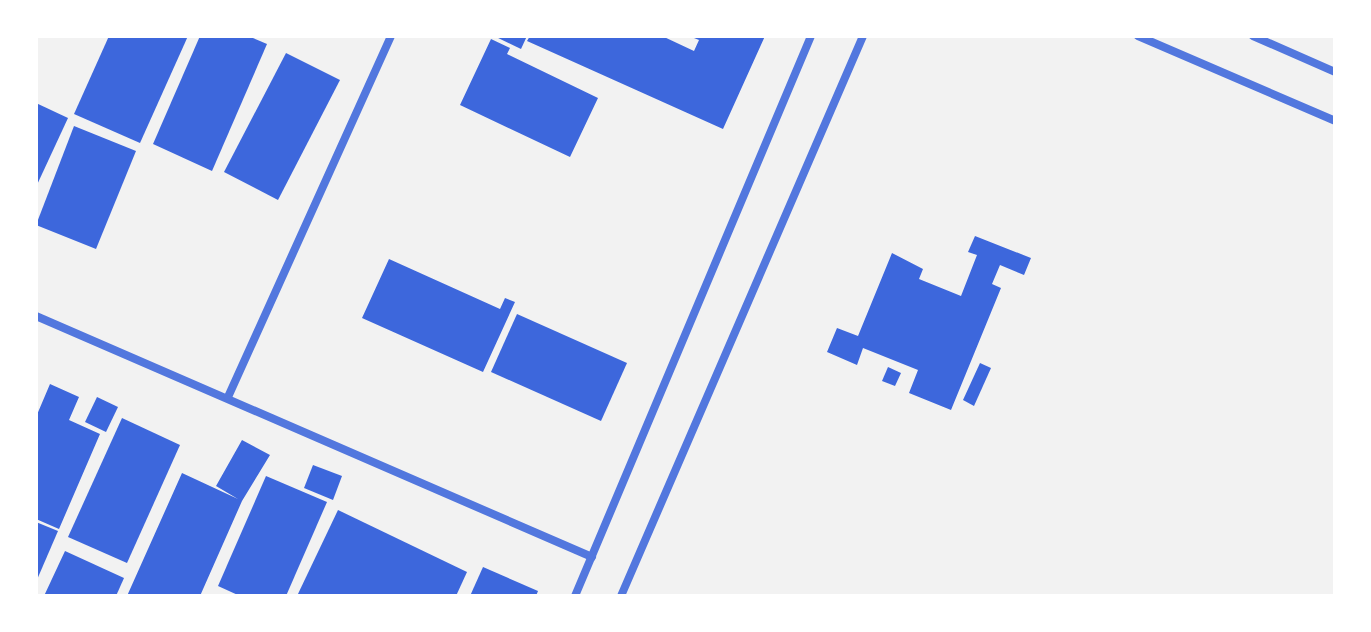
<!DOCTYPE html>
<html>
<head>
<meta charset="utf-8">
<style>
  body { margin:0 }
  #map { position:relative; width:1371px; height:632px; overflow:hidden; background:#f2f2f2; font-family:"Times New Roman",serif }
  div>[style] { position:absolute }
  .building>* { inset:0; background:#3d67dc }
  .minor>* { height:8px; margin:-4px; padding:0 4px; transform-origin:4px; border-radius:4px; background:#5277de }
  span { translate:-50% -50%; white-space:nowrap; text-align:center; line-height:1.15; -webkit-text-stroke:6px #fff; paint-order:stroke }
  .frame { position:absolute; inset:0; border:38px solid #fff; pointer-events:none }
</style>
</head>
<body>
<div id="map">
  <div class="building">
    <i style="clip-path:polygon(109px 36px,188px 36px,140px 143px,74px 114px)"></i>
    <i style="clip-path:polygon(200px 36px,248px 36px,267px 44px,212px 171px,153px 144px)"></i>
    <i style="clip-path:polygon(494px 36px,527px 36px,521px 49px)"></i>
    <i style="clip-path:polygon(530px 36px,662px 36px,694px 51px,699px 40px,689px 36px,765px 36px,723px 129px,527px 41px)"></i>
    <i style="clip-path:polygon(491px 39px,510px 48px,507px 54px,598px 98px,570px 157px,460px 105px)"></i>
    <i style="clip-path:polygon(286px 53px,340px 80px,278px 200px,224px 172px)"></i>
    <i style="clip-path:polygon(36px 103px,68px 118px,36px 187px)"></i>
    <i style="clip-path:polygon(74px 126px,136px 151px,96px 249px,36px 225px)"></i>
    <i style="clip-path:polygon(975px 236px,1031px 258px,1024px 275px,1000px 265px,992px 284px,1001px 288px,951px 410px,909px 393px,918px 370px,863px 348px,857px 365px,827px 352px,837px 328px,858px 336px,892px 253px,923px 269px,919px 279px,961px 296px,977px 255px,968px 252px)"></i>
    <i style="clip-path:polygon(389px 259px,500px 309px,505px 298px,515px 302px,483px 372px,362px 318px)"></i>
    <i style="clip-path:polygon(517px 314px,627px 363px,601px 421px,491px 372px)"></i>
    <i style="clip-path:polygon(980px 363px,991px 368px,974px 406px,963px 400px)"></i>
    <i style="clip-path:polygon(888px 367px,901px 373px,895px 386px,882px 381px)"></i>
    <i style="clip-path:polygon(50px 384px,79px 397px,69px 420px,100px 434px,59px 529px,36px 519px,36px 417px)"></i>
    <i style="clip-path:polygon(97px 397px,118px 407px,106px 432px,85px 422px)"></i>
    <i style="clip-path:polygon(122px 418px,180px 445px,127px 563px,68px 537px)"></i>
    <i style="clip-path:polygon(242px 440px,270px 455px,242px 501px,200px 596px,127px 596px,182px 473px,238px 499px,216px 486px)"></i>
    <i style="clip-path:polygon(313px 465px,342px 476px,333px 500px,304px 488px)"></i>
    <i style="clip-path:polygon(266px 476px,327px 502px,286px 596px,240px 596px,218px 586px)"></i>
    <i style="clip-path:polygon(338px 510px,467px 572px,456px 596px,297px 596px)"></i>
    <i style="clip-path:polygon(36px 522px,58px 531px,36px 582px)"></i>
    <i style="clip-path:polygon(65px 551px,124px 578px,116px 596px,44px 596px)"></i>
    <i style="clip-path:polygon(483px 567px,538px 591px,536px 596px,470px 596px)"></i>
  </div>
  <div class="minor">
    <i style="left:1138px;top:36px;width:215px;rotate:23.3deg"></i>
    <i style="left:1253px;top:36px;width:90px;rotate:23.7deg"></i>
    <i style="left:36px;top:316px;width:606px;rotate:23.43deg"></i>
    <i style="left:228px;top:397px;width:396px;rotate:-65.7deg"></i>
    <i style="left:575px;top:596px;width:608px;rotate:-67.15deg"></i>
    <i style="left:621px;top:596px;width:610px;rotate:-66.63deg"></i>
  </div>
  <div class="frame"></div>
</div>
</body>
</html>
